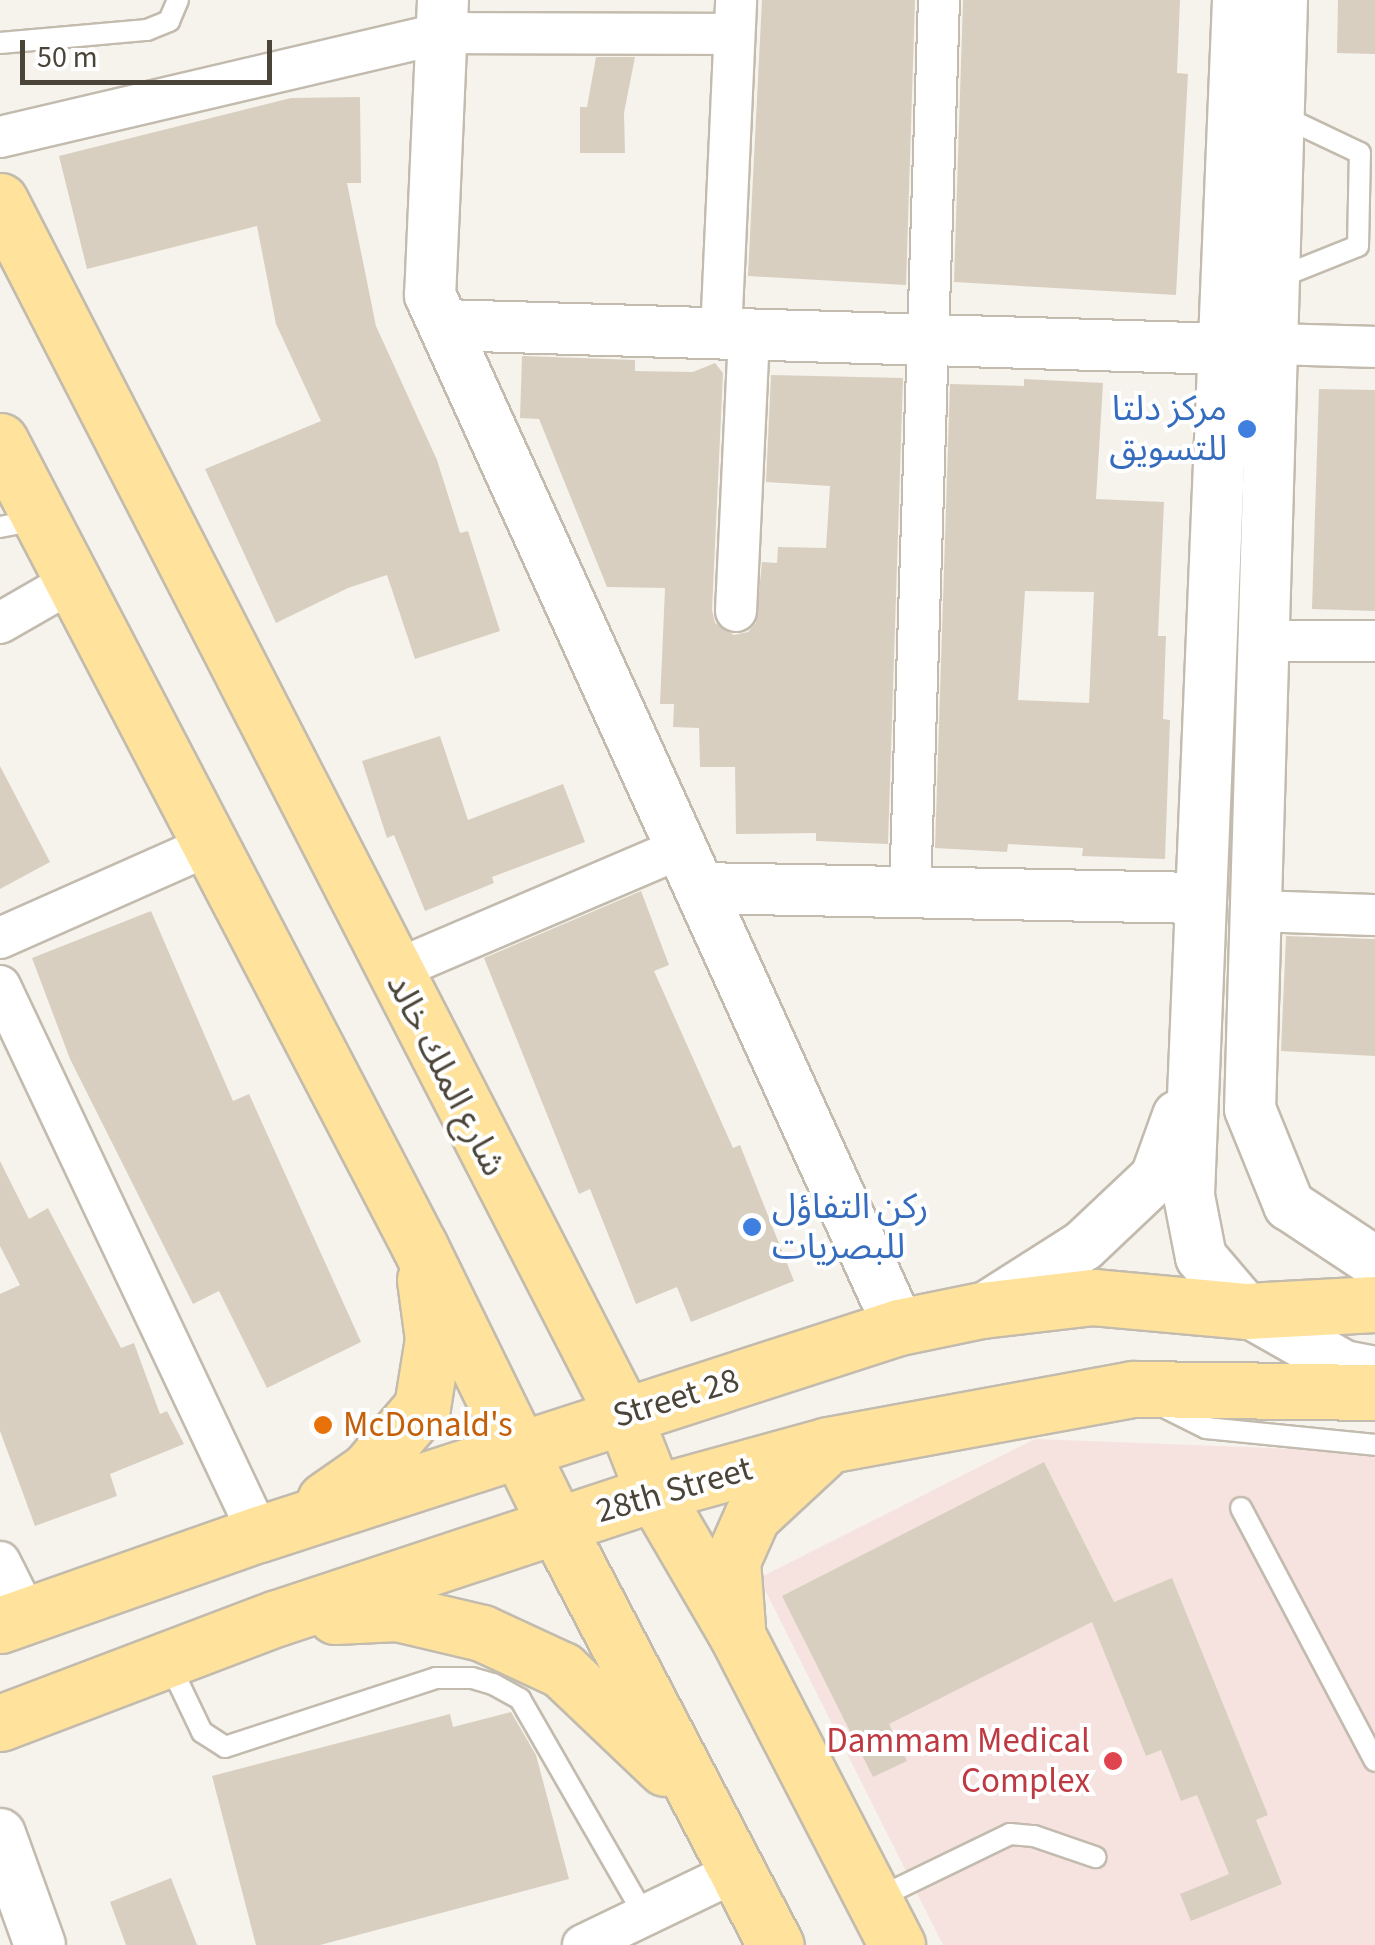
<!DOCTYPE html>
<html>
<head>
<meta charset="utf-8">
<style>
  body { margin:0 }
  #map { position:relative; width:1375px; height:1945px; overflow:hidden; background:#f6f3ec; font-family:"Source Sans 3","Noto Sans Arabic",sans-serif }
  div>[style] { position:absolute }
  .medical>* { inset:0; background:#f6e3e0 }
  .building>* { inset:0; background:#d8cfc1 }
  .roads { filter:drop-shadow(2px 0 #c2bbae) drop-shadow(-2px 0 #c2bbae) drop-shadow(0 2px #c2bbae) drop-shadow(0 -2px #c2bbae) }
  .service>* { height:20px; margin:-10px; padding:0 10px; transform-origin:10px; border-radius:10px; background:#fff }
  .minor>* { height:40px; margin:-20px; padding:0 20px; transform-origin:20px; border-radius:20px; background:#fff }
  .tertiary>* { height:50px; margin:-25px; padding:0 25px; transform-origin:25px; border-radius:25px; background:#fff }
  .primary>* { height:55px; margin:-27.5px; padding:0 27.5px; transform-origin:27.5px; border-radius:27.5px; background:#ffe39c }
  .dots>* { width:28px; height:28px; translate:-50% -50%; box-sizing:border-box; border:5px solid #fff; border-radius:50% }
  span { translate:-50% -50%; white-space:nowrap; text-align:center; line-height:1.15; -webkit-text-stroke:8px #fff; paint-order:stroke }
  .shop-label { font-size:35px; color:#366cbe }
  .right { translate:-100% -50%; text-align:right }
  .left { translate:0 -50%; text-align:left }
  .street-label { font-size:35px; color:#4b4439 }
  .food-label { font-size:35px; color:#c56008 }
  .health-label { font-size:35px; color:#be3a42 }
  .scale { position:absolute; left:20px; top:40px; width:252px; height:45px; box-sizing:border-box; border:5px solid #4b4439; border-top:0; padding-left:12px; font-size:30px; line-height:35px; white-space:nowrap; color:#4b4439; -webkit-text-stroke:8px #fff; paint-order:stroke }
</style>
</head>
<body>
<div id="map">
  <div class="medical">
    <i style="clip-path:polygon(1035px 1439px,1375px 1452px,1375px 1945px,943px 1945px,759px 1578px)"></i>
  </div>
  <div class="building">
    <i style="clip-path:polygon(762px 0,915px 0,906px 285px,748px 276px)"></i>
    <i style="clip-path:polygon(963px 0,1180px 0,1177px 73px,1188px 74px,1176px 295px,954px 282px)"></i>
    <i style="clip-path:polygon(1338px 0,1375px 0,1375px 54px,1337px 53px)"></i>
    <i style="clip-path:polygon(596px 57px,635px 57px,624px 113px,625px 153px,580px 153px,580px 107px,587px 107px)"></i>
    <i style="clip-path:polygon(360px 97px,361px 183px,347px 183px,376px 326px,437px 460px,460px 533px,468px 531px,500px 631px,415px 659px,387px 575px,348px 588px,276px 623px,205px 469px,321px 421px,276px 324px,257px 226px,87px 269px,59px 156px,291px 98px)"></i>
    <i style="clip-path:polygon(522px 356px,635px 360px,635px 371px,693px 372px,715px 363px,723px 373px,712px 610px,715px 623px,734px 635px,748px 632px,756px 623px,762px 562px,777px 563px,778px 547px,826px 548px,830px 486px,766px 482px,771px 375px,903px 378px,888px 844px,816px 841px,816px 833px,736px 834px,735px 767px,700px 767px,699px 728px,673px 727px,674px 704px,660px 704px,665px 588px,607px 587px,539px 419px,520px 418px)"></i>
    <i style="clip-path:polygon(evenodd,1024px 379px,1103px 383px,1096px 499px,1164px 502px,1158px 636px,1166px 636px,1163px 719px,1170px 720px,1165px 859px,1082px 856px,1083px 848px,1008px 844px,1007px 852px,935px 848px,950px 384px,1024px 386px,1024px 379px,1025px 591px,1094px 592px,1089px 703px,1018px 700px,1025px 591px)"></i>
    <i style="clip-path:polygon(1319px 389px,1375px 390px,1375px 611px,1312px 609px)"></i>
    <i style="clip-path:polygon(440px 736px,468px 820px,563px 784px,585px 842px,492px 877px,494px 883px,425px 911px,394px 835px,387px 838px,362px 761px)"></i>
    <i style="clip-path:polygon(0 766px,50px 862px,0 889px)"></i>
    <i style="clip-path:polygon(641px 891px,669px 965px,654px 971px,733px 1148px,740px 1145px,794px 1281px,691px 1322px,677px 1287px,636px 1304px,590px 1189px,579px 1194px,484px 958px)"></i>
    <i style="clip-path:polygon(151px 911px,233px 1101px,249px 1094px,361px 1342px,267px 1388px,219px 1291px,193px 1304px,70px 1059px,32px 958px)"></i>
    <i style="clip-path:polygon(1286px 936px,1375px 939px,1375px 1056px,1281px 1051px)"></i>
    <i style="clip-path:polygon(0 1161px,29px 1219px,48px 1208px,121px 1348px,134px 1343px,160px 1414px,167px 1411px,184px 1444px,110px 1474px,117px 1496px,35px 1526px,0 1431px,0 1294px,20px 1285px,0 1246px)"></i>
    <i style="clip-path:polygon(1044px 1462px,1114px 1602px,1172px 1578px,1268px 1815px,1256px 1820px,1282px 1884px,1191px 1921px,1180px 1894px,1229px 1874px,1197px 1795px,1181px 1801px,1161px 1750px,1146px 1756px,1092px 1622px,889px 1724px,907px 1761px,873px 1777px,782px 1596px)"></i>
    <i style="clip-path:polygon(511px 1712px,536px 1755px,569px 1879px,320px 1945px,256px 1945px,212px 1776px,450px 1714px,453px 1727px)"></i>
    <i style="clip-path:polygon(171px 1878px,197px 1945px,126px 1945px,110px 1902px)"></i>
  </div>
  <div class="roads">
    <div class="service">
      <i style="left:0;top:43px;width:148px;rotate:-5.1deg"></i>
      <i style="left:147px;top:30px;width:24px;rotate:-22deg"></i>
      <i style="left:169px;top:21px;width:23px;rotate:-67deg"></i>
      <i style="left:1278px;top:278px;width:86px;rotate:-21.8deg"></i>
      <i style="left:1358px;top:246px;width:93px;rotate:-88.8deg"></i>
      <i style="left:1360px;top:153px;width:86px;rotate:-154.6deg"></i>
      <i style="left:0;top:527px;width:38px;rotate:-11deg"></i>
      <i style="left:1156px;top:1403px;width:56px;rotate:26.6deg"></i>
      <i style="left:1206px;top:1428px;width:170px;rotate:5.7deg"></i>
      <i style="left:1241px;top:1508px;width:286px;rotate:62.1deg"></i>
      <i style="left:168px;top:1661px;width:79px;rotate:64.4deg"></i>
      <i style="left:202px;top:1732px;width:27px;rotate:33deg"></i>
      <i style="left:225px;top:1747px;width:222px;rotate:-18.1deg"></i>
      <i style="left:436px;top:1678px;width:36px"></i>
      <i style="left:472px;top:1678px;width:22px;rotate:16deg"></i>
      <i style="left:493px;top:1684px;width:31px;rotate:29deg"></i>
      <i style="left:520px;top:1699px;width:249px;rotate:60.1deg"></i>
      <i style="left:876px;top:1899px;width:149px;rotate:-25.9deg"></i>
      <i style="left:1010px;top:1834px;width:24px;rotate:5deg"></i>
      <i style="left:1034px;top:1836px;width:65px;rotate:19deg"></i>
    </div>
    <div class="minor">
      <i style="left:0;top:137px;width:454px;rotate:-13.2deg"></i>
      <i style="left:442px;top:33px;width:292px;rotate:0.2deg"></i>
      <i style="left:721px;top:334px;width:334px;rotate:-87.4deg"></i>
      <i style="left:1275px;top:344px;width:100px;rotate:1.7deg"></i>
      <i style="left:736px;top:611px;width:276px;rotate:-87.3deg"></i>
      <i style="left:0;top:623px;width:84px;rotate:-29.9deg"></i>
      <i style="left:1263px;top:641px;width:112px"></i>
      <i style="left:910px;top:892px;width:892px;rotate:-88.14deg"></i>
      <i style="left:1253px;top:911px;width:122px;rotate:1.9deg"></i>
      <i style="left:0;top:938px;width:230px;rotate:-23.9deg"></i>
      <i style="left:393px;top:971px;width:314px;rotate:-23.1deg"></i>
      <i style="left:0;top:986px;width:606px;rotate:64.7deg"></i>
      <i style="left:0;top:1562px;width:60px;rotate:63.4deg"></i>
      <i style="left:583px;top:1945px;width:171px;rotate:-25.7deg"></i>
    </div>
    <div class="tertiary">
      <i style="left:443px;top:0;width:295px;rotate:92.5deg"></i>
      <i style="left:430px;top:295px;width:1134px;rotate:65.56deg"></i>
      <i style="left:1238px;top:0;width:1197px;rotate:92.35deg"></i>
      <i style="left:1189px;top:1196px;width:62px;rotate:78.9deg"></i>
      <i style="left:1201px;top:1257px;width:71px;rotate:49.6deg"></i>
      <i style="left:1247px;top:1311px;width:112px;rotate:29.6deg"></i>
      <i style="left:1344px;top:1366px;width:32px;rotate:11deg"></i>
      <i style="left:1282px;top:0;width:1109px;rotate:91.65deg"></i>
      <i style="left:1250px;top:1109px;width:104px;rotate:67.9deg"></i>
      <i style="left:1289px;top:1205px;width:103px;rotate:33.5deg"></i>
      <i style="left:444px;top:325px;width:779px;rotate:1.76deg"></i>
      <i style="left:700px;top:888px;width:500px;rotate:1.15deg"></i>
      <i style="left:982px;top:1310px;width:120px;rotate:-32.4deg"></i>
      <i style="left:1083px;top:1246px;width:100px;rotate:-43.4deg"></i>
      <i style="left:1156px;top:1177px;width:65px;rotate:-70.2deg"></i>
      <i style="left:0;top:1834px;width:118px;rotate:70.2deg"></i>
    </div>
    <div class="primary">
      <i style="left:0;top:201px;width:1364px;rotate:62.81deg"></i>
      <i style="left:623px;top:1414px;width:85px;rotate:68.6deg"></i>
      <i style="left:654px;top:1493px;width:164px;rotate:59.7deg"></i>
      <i style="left:737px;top:1635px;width:349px;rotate:62.7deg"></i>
      <i style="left:0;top:441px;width:909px;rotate:62.48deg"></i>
      <i style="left:420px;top:1247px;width:309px;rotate:63.9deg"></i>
      <i style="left:556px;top:1525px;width:474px;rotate:62.4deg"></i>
      <i style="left:325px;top:1500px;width:52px;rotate:-34.9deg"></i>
      <i style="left:368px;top:1470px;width:83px;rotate:-49.4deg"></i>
      <i style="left:422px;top:1407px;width:69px;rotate:-80.8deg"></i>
      <i style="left:433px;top:1339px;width:60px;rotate:-97.7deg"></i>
      <i style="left:335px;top:1616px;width:62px;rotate:-2.8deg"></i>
      <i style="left:397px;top:1613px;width:87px;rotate:13.2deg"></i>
      <i style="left:482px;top:1633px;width:88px;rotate:24.8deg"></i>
      <i style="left:562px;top:1670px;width:142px;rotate:43.6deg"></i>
      <i style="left:0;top:1625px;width:275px;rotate:-19.4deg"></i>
      <i style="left:259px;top:1534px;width:673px;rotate:-17.92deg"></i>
      <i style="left:899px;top:1327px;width:85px;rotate:-11.6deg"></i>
      <i style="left:982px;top:1310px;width:112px;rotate:-6.7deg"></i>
      <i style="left:1093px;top:1297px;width:155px;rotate:5.2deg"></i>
      <i style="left:1247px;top:1311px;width:128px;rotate:-3.1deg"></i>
      <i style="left:737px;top:1627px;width:66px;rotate:-94.3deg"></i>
      <i style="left:732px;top:1561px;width:49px;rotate:-66deg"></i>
      <i style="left:752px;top:1516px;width:94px;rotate:-42.8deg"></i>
      <i style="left:0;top:1723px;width:296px;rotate:-20.8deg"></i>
      <i style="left:277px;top:1618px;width:397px;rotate:-18.3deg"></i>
      <i style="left:654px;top:1493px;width:180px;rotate:-15.4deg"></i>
      <i style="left:828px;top:1445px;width:310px;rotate:-10.4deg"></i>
      <i style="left:1133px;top:1389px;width:242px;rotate:0.7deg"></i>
    </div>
  </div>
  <div class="dots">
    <i style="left:1247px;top:429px;background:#3f7fe0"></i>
    <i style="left:752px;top:1227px;background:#3f7fe0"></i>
    <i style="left:323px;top:1425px;background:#e8710a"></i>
    <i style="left:1113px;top:1761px;background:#e0444e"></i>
  </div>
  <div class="shop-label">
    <span class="right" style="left:1227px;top:429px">مركز دلتا<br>للتسويق</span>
    <span class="left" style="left:772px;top:1227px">ركن التفاؤل<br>للبصريات</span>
  </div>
  <div class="street-label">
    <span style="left:446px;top:1075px;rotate:63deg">شارع الملك خالد</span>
    <span style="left:676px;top:1398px;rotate:-17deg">Street 28</span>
    <span style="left:674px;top:1490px;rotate:-16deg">28th Street</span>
  </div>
  <div class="food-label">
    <span class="left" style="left:343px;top:1425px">McDonald's</span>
  </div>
  <div class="health-label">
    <span class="right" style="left:1090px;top:1761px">Dammam Medical<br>Complex</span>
  </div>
  <div class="scale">50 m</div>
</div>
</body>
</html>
